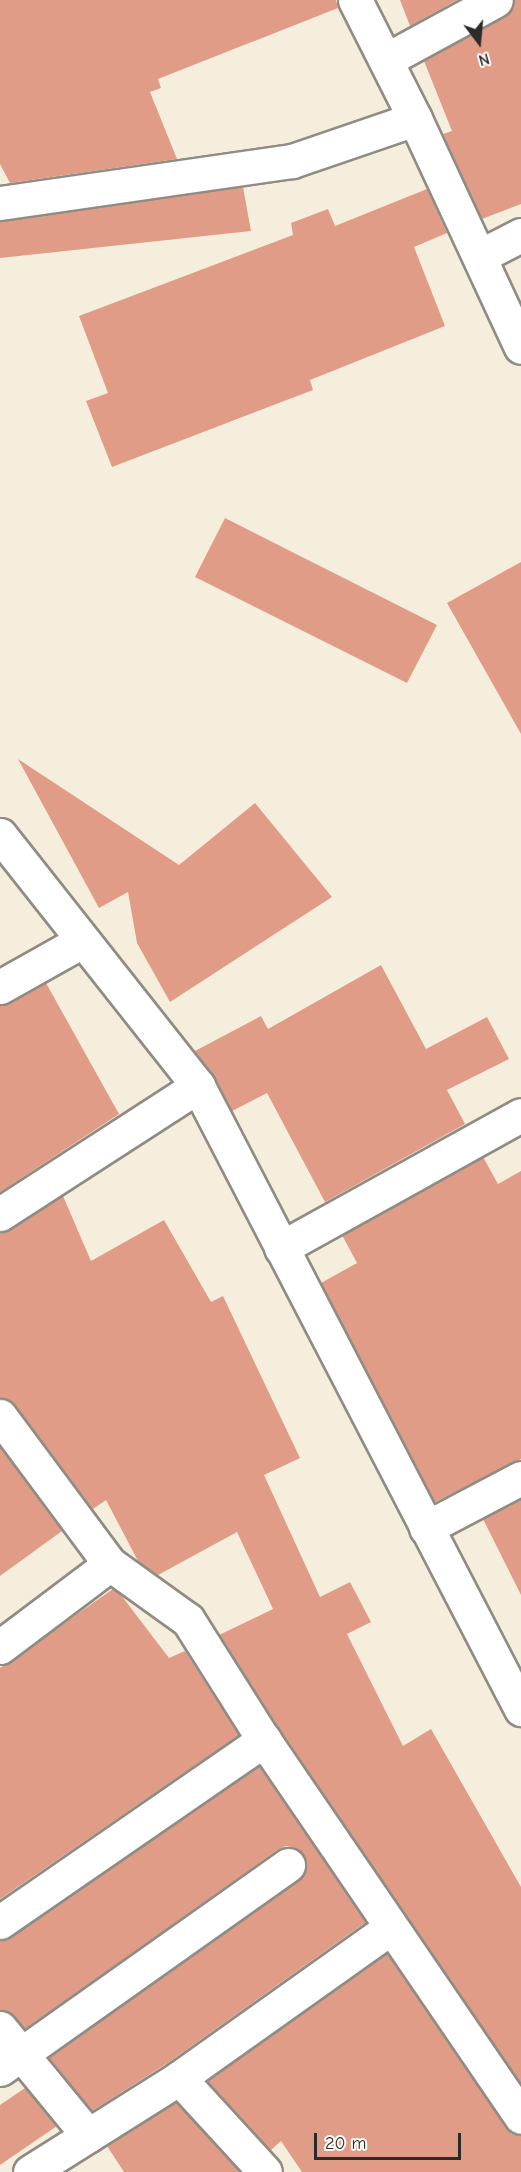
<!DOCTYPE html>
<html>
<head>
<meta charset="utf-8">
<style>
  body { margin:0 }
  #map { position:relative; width:521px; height:2172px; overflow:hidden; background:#f6eedc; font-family:"Comic Neue",sans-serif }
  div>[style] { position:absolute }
  .building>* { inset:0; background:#e19c88 }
  .roads { filter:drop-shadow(2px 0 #908c84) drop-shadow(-2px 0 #908c84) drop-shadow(0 2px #908c84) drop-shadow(0 -2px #908c84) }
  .street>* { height:33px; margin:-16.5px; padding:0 16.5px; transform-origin:16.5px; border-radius:16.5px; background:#fff }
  span { translate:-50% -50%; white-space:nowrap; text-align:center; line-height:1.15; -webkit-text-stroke:4.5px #fdfcf7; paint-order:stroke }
  .north { position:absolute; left:449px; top:12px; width:60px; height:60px; -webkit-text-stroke:4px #fdfcf7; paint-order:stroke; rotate:164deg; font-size:16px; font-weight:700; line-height:24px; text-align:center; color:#2b2b2b }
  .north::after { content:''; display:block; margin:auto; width:21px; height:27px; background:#2b2b2b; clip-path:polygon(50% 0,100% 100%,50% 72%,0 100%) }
  .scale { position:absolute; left:314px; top:2133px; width:147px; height:27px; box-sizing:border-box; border:3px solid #2b2b2b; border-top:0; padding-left:8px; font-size:18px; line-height:21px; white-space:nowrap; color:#2b2b2b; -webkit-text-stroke:4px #fdfcf7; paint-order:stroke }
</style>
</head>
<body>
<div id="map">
  <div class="building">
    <i style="clip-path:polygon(0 0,336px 0,338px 8px,158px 79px,161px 88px,150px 92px,177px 159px,10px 183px,0 164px)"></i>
    <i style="clip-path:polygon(400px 0,457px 0,410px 26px)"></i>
    <i style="clip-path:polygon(515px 0,521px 0,521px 204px,482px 219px,443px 134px,452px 131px,424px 61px,505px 16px,512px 9px)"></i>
    <i style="clip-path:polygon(243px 187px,251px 231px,0 258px,0 221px)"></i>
    <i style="clip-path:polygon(427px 189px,447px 233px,414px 247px,445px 326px,310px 380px,313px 390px,112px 467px,86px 401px,108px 393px,79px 316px,293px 235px,291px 223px,328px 209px,335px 226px)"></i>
    <i style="clip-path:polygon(225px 518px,437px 625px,407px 683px,195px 577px)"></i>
    <i style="clip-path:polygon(521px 562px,521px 734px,447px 603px)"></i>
    <i style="clip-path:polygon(18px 759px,179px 865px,255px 803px,332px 897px,170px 1002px,137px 943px,128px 892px,99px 908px)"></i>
    <i style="clip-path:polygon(381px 965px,426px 1049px,487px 1017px,509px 1059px,447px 1090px,465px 1124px,325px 1202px,267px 1093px,232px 1111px,215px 1077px,195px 1051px,261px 1016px,268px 1029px)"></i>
    <i style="clip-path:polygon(46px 983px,119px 1114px,0 1192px,0 1006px)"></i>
    <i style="clip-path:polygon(483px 1157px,498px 1184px,521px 1171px,521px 1459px,435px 1502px,321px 1283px,357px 1263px,342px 1235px)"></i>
    <i style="clip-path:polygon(63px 1196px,91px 1261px,164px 1220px,211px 1302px,223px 1296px,300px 1458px,264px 1475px,320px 1597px,350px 1582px,371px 1622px,347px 1634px,403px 1746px,431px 1729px,521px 1887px,521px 2084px,280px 1730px,219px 1635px,273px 1609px,237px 1532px,158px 1575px,138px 1561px,106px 1500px,93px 1509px,15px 1405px,0 1398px,0 1233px,10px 1230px)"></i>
    <i style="clip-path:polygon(0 1447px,62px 1531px,0 1576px)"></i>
    <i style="clip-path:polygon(521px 1499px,521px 1595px,483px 1519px)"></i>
    <i style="clip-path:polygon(113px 1589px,121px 1595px,169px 1658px,185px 1651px,239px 1735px,0 1899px,0 1668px)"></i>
    <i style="clip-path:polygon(259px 1766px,366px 1922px,169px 2062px,92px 2111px,49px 2058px,299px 1880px,305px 1872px,307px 1863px,304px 1855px,295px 1848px,286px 1846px,277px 1850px,25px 2029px,14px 2016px,0 2010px,0 1940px,11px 1937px)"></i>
    <i style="clip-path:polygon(387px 1953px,506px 2128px,512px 2134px,521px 2136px,521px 2172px,302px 2172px,281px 2141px,271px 2150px,207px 2081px)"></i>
    <i style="clip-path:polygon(25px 2088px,57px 2126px,0 2165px,0 2105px)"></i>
    <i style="clip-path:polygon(176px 2102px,240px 2172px,124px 2172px,107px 2146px)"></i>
  </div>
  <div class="roads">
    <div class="street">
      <i style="left:355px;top:0;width:133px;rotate:63.2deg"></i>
      <i style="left:415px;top:119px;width:251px;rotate:65.1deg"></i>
      <i style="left:386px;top:60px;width:125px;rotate:-28.6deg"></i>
      <i style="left:0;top:203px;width:295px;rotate:-8.2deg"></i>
      <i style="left:292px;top:161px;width:130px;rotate:-18.9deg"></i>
      <i style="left:480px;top:256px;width:46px;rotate:-27.1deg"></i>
      <i style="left:0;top:835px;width:320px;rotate:51.7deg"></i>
      <i style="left:198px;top:1086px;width:702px;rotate:62.6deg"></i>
      <i style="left:0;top:987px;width:94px;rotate:-29.3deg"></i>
      <i style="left:0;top:1214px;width:236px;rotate:-32.9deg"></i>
      <i style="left:281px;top:1248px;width:274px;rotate:-29deg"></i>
      <i style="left:0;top:1416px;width:184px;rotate:53.4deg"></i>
      <i style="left:110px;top:1564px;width:96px;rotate:35.7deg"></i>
      <i style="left:188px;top:1620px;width:142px;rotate:57.7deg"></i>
      <i style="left:264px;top:1740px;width:456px;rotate:55.7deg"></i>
      <i style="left:426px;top:1528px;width:107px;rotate:-27.8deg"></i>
      <i style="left:0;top:1647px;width:138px;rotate:-37deg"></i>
      <i style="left:0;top:1922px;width:321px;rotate:-34.6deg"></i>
      <i style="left:0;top:2028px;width:139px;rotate:50.6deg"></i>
      <i style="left:0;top:2069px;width:353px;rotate:-35.3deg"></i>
      <i style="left:179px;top:2078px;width:127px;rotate:47.5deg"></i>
      <i style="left:30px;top:2172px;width:176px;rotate:-32.2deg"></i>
      <i style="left:179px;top:2078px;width:259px;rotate:-35.4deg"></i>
    </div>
  </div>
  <div class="north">N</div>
  <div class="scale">20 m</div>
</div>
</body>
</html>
